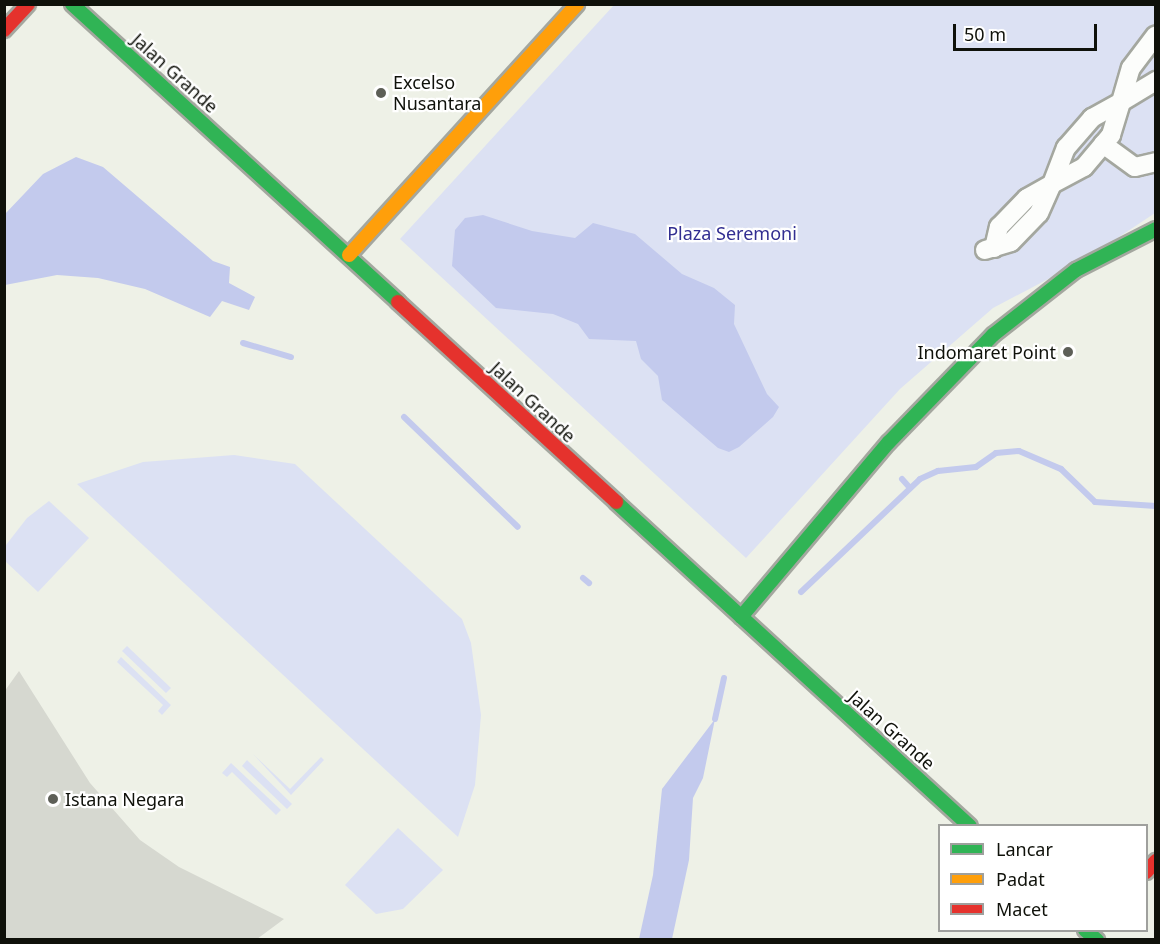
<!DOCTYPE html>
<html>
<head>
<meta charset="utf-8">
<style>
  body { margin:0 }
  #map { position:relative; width:1160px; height:944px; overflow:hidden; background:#eef1e7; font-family:"Noto Sans",sans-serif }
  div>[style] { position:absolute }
  .green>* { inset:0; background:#dce1f3 }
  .water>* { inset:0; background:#c3caed }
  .stream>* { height:6px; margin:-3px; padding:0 3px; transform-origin:3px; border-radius:3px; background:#c3caed }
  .building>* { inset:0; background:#d6d8d0 }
  .roads { filter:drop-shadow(2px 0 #a4a79f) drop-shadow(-2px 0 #a4a79f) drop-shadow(0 2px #a4a79f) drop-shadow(0 -2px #a4a79f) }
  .street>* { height:18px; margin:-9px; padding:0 9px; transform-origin:9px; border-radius:9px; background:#fcfdfb }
  .fast>* { height:14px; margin:-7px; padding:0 7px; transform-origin:7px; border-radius:7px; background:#30b455 }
  .slow>* { height:14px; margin:-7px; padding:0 7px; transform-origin:7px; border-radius:7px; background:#ff9f0a }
  .jam>* { height:14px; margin:-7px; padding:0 7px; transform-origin:7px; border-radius:7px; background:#e5322d }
  .dots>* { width:16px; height:16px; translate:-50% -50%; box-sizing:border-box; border:3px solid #fff; border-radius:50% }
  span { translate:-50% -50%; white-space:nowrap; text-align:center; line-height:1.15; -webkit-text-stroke:4.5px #fff; paint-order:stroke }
  .street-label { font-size:18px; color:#0f110a }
  .poi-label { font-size:18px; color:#0f110a }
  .left { translate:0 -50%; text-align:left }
  .right { translate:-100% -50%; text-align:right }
  .park-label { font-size:18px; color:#322e91 }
  .frame { position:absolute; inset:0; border:6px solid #0f110a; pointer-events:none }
  .legend { position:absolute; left:938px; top:824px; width:210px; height:108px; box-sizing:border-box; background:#fff; border:2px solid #9fa09d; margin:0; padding:8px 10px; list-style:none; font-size:18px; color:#0f110a }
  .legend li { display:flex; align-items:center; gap:12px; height:30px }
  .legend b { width:30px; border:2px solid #9fa09d }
  .scale { position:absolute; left:953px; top:24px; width:144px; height:27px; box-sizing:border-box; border:3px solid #0f110a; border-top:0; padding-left:8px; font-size:18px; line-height:21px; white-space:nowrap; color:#0f110a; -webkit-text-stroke:4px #fff; paint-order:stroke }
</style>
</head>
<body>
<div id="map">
  <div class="green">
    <i style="clip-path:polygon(614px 5px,1155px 5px,1155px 213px,1086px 259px,993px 308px,900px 389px,746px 558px,400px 239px)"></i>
    <i style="clip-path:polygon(234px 455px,295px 464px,462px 619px,471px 643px,481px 715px,475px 785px,458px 837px,77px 484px,143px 462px)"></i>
    <i style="clip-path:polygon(49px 501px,89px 538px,38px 592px,5px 561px,6px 545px,27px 518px)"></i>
    <i style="clip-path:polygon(127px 646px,171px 688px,166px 693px,122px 651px)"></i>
    <i style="clip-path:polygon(121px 657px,171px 705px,162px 715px,158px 711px,163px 705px,117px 662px)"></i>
    <i style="clip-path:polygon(253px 754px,290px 789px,321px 757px,324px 760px,291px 795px)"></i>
    <i style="clip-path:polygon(247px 760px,292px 804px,287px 809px,242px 766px)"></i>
    <i style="clip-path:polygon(231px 763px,281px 810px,276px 815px,232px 772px,227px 777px,222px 773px)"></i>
    <i style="clip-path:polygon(398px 828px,443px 870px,403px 909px,376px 914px,345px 885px)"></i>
  </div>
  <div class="water">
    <i style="clip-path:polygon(76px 157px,103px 167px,213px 261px,230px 267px,229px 283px,255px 297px,249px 310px,222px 301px,210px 317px,145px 289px,98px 278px,57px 275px,5px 285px,5px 214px,43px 174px)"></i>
    <i style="clip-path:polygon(483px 215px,532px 231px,575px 238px,593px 223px,635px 234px,682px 274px,714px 288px,735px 305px,734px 324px,767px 394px,779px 407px,773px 417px,739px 447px,729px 452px,718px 448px,662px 400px,658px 376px,641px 359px,636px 341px,589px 339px,578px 324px,553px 314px,496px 308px,452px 266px,455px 230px,465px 218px)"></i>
    <i style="clip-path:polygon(715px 719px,703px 778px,693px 798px,689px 860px,672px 939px,639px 939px,653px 875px,662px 789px)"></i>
  </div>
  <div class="stream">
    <i style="left:243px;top:343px;width:50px;rotate:16.3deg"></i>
    <i style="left:404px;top:417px;width:158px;rotate:44deg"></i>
    <i style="left:902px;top:479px;width:12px;rotate:48deg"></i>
    <i style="left:583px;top:578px;width:8px;rotate:40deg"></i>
    <i style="left:801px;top:592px;width:164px;rotate:-43.5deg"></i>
    <i style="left:920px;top:479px;width:20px;rotate:-24deg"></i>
    <i style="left:938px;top:471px;width:38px;rotate:-6deg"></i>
    <i style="left:976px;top:467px;width:24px;rotate:-35deg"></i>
    <i style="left:996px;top:453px;width:23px;rotate:-5deg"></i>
    <i style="left:1019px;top:451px;width:46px;rotate:23.2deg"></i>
    <i style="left:1061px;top:469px;width:47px;rotate:44.1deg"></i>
    <i style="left:1095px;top:502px;width:61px;rotate:3.8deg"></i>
    <i style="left:715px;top:719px;width:42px;rotate:-77.6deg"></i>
  </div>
  <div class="building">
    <i style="clip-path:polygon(19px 671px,90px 783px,140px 840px,179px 867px,284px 919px,257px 939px,4px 939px,4px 692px)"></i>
  </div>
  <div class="roads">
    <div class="street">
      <i style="left:1103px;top:144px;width:39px;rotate:36deg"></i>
      <i style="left:1135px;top:167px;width:22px;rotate:-13deg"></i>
      <i style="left:994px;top:248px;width:22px;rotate:-77deg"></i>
      <i style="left:999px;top:227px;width:40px;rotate:-46deg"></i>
      <i style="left:1027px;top:198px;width:29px;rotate:-29deg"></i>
      <i style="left:1052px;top:184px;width:39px;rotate:-69deg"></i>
      <i style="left:1066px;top:148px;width:40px;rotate:-49deg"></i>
      <i style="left:1092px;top:118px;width:33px;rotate:-29deg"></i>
      <i style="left:1121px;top:102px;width:35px;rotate:-74deg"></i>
      <i style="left:1131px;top:68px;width:41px;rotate:-52.9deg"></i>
      <i style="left:985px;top:250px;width:27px;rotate:-17deg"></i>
      <i style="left:1011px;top:242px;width:40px;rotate:-46deg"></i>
      <i style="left:1039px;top:213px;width:32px;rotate:-66deg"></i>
      <i style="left:1052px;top:184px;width:36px;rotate:-28deg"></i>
      <i style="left:1084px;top:167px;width:42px;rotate:-49.8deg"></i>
      <i style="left:1111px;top:135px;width:34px;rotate:-73deg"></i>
      <i style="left:1121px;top:102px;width:41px;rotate:-31deg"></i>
    </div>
    <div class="fast">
      <i style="left:72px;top:4px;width:442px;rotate:42.4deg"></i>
      <i style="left:616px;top:502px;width:480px;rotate:42.5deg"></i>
      <i style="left:741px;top:617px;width:229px;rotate:-49.8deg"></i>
      <i style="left:889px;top:442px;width:149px;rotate:-45.8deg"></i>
      <i style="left:993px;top:335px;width:105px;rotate:-38.1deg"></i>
      <i style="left:1076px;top:270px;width:90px;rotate:-27.1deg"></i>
      <i style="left:1085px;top:930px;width:16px;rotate:40deg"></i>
    </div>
    <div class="slow">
      <i style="left:349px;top:255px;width:339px;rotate:-47.7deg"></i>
    </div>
    <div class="jam">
      <i style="left:4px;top:30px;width:35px;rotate:-47deg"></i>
      <i style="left:398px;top:302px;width:296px;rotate:42.5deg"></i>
      <i style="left:1146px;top:872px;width:15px;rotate:-48deg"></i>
    </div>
  </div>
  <div class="dots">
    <i style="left:381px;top:93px;background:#5d5f57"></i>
    <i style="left:1068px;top:352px;background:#5d5f57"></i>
    <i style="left:53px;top:799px;background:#5d5f57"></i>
  </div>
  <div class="street-label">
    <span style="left:175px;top:73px;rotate:42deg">Jalan Grande</span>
    <span style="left:533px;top:402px;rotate:43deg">Jalan Grande</span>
    <span style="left:892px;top:730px;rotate:42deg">Jalan Grande</span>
  </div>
  <div class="poi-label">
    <span class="left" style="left:393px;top:93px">Excelso<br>Nusantara</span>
    <span class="right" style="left:1056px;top:352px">Indomaret Point</span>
    <span class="left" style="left:65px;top:799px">Istana Negara</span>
  </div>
  <div class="park-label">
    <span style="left:732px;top:233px">Plaza Seremoni</span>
  </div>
  <div class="frame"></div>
  <ul class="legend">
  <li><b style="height:8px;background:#30b455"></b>Lancar</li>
  <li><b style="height:8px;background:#ff9f0a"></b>Padat</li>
  <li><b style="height:8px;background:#e5322d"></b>Macet</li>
  </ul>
  <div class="scale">50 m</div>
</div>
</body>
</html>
